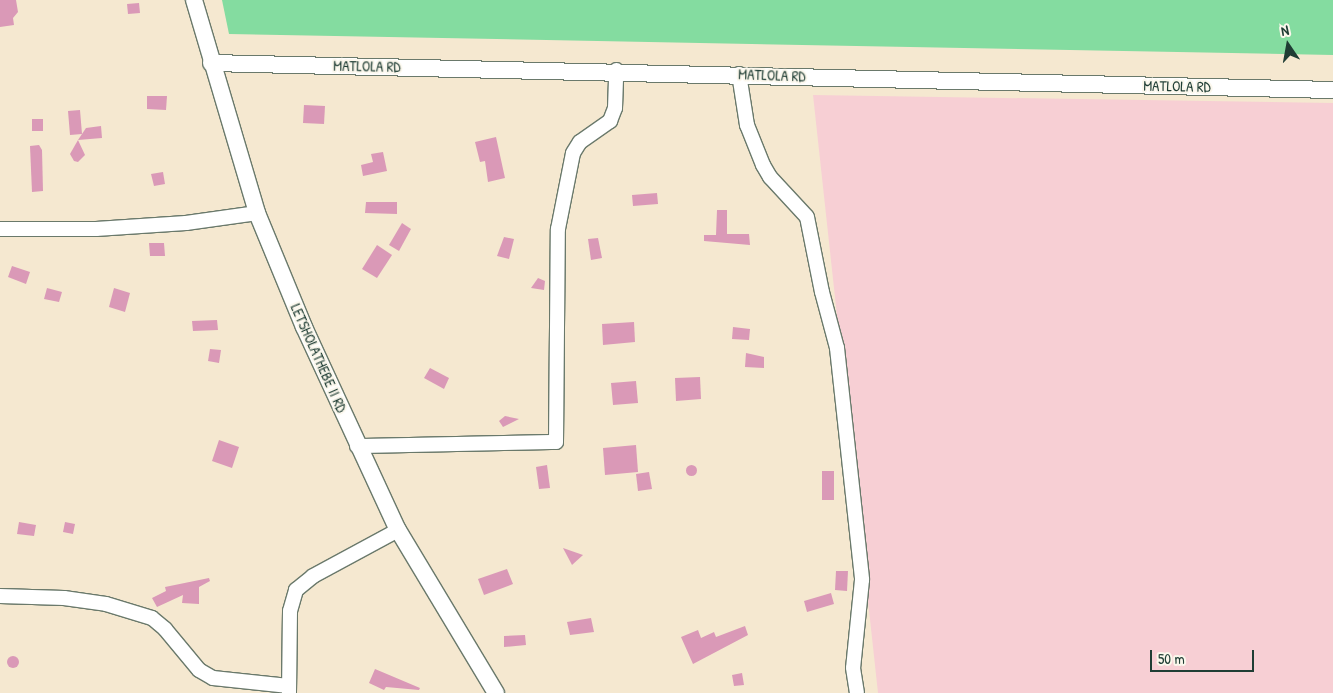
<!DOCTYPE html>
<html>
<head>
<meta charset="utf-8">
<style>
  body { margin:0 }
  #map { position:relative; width:1333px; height:693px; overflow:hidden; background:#f5e8d0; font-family:"Patrick Hand",sans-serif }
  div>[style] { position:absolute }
  .built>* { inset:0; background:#f7cfd4 }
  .green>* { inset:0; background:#84dca0 }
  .building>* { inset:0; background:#da99b7 }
  .round { border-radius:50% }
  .roads { filter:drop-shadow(1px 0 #6a796b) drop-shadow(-1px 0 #6a796b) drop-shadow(0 1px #6a796b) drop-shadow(0 -1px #6a796b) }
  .minor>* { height:14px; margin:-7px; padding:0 7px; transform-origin:7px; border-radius:7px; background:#fff }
  .tertiary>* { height:16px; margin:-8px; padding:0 8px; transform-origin:8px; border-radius:8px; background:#fff }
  span { translate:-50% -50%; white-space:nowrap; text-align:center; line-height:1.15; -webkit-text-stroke:4px #fbf7ec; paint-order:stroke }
  .street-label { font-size:15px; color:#1f3d34 }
  .north { position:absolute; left:1263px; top:20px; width:50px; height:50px; -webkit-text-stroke:4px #fbf7ec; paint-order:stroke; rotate:348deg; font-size:14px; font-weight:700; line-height:20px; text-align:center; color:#1f3d34 }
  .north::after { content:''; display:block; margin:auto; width:18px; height:22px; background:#1f3d34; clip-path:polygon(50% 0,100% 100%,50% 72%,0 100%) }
  .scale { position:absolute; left:1150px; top:650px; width:104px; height:22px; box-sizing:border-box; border:2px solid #1f3d34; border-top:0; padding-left:6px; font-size:15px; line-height:18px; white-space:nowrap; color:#1f3d34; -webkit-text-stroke:4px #fbf7ec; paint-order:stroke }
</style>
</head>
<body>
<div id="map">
  <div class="built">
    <i style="clip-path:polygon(813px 95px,1333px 103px,1333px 693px,878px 693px)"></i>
  </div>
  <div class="green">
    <i style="clip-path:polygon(222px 0,1333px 0,1333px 55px,229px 34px)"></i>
  </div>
  <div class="building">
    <i style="clip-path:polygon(0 0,16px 0,18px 12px,13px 18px,14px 25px,0 27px)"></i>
    <i style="clip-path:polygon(139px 3px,140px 13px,128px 14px,127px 4px)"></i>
    <i style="clip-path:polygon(147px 96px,167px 96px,166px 110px,147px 109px)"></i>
    <i style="clip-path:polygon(304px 105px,325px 106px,324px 124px,303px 123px)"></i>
    <i style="clip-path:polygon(80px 110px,82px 134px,86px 128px,101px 126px,102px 138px,78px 140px,82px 134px,70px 135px,68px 111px)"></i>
    <i style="clip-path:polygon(32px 119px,43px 119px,43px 131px,32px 131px)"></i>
    <i style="clip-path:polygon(496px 137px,505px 178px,488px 182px,485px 161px,480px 162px,475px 142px)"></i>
    <i style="clip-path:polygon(78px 140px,85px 155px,78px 162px,74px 161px,70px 154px)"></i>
    <i style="clip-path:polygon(39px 145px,42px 150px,43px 191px,32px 192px,30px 146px)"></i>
    <i style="clip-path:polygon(383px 152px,387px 171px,363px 176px,361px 165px,373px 162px,371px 154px)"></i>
    <i style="clip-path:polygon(163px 172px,165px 184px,154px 186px,151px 174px)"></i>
    <i style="clip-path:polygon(657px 193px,658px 204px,633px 206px,632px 195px)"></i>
    <i style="clip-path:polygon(366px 202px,397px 202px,397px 214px,365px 213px)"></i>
    <i style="clip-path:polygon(717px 210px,727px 210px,727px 234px,749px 234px,750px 245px,704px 241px,704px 235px,716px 235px)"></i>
    <i style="clip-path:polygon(402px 223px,411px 229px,399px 251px,389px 245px)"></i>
    <i style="clip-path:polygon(504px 237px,514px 239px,509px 259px,497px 256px)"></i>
    <i style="clip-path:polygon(598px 238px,602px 258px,591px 260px,588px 239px)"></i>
    <i style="clip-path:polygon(149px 243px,164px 243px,165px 256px,150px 256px)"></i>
    <i style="clip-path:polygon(377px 245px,392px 255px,377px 278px,362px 269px)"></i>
    <i style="clip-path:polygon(12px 266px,30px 272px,26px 284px,8px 277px)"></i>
    <i style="clip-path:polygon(538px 278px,545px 281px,544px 290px,531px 288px)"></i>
    <i style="clip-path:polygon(47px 288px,62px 292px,59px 302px,44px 299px)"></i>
    <i style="clip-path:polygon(114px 288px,130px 293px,125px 312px,109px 307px)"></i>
    <i style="clip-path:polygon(217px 320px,218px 330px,193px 331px,192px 321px)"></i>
    <i style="clip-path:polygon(634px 322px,635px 342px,603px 345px,602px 324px)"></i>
    <i style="clip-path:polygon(733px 327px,750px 329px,749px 340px,732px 339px)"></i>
    <i style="clip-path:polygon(210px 349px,221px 350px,219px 363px,208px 361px)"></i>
    <i style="clip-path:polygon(746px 353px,764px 357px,764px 368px,745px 367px)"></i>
    <i style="clip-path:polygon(430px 368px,449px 378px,444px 389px,424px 378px)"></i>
    <i style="clip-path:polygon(700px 377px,701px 399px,676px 401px,675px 378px)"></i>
    <i style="clip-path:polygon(636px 381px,638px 403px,613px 405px,611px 383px)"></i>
    <i style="clip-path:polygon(505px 416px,519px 419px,503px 427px,499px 421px)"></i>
    <i style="clip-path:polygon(219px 440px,239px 447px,232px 468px,212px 461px)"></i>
    <i style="clip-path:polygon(636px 445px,638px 472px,605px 475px,603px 448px)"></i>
    <i class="round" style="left:685.5px;top:464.5px;width:11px;height:11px"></i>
    <i style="clip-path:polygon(547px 465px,550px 488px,539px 489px,536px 467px)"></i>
    <i style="clip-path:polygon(822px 471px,834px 471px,834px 500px,822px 500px)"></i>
    <i style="clip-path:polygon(649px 472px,652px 489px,638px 491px,636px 474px)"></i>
    <i style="clip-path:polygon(19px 522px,36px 525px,34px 536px,17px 534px)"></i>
    <i style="clip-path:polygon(65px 522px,75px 524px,73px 534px,63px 532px)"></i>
    <i style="clip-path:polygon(563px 548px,583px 555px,572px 565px)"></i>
    <i style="clip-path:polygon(507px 569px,513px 584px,484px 595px,478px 579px)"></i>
    <i style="clip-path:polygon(836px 571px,848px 571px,847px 591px,835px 590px)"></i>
    <i style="clip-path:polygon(209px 578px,210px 581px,199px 587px,199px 604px,182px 603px,183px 595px,157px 607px,152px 598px,166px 591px,165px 587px)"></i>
    <i style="clip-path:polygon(831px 593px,834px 604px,807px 612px,804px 601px)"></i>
    <i style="clip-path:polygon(591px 618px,594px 632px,570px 635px,567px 622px)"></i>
    <i style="clip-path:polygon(745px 626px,748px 635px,693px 664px,681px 637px,698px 630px,701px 638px,714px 632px,716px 637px)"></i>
    <i style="clip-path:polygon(525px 635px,526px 645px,504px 647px,504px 636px)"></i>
    <i class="round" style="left:7px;top:656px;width:12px;height:12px"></i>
    <i style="clip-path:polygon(375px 669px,420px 688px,419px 690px,386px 687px,384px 690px,369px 683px)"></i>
    <i style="clip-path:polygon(742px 673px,744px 685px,734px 686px,732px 675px)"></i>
  </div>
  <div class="roads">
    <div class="minor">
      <i style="left:739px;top:74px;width:52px;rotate:81.1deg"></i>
      <i style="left:747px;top:125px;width:43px;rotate:68.2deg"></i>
      <i style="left:763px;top:165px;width:14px;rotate:60deg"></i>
      <i style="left:770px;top:177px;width:54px;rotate:47.2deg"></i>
      <i style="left:807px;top:217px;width:76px;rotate:78.7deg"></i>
      <i style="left:822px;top:292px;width:58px;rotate:75deg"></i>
      <i style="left:837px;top:348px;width:233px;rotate:83.8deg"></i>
      <i style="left:862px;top:580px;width:88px;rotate:95.8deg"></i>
      <i style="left:853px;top:668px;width:25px;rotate:81deg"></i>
      <i style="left:0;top:229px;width:96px"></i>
      <i style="left:96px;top:229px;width:90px;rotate:-3.8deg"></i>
      <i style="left:186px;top:223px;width:72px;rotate:-8deg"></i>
      <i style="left:357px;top:446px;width:199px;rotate:-1.2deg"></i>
      <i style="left:556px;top:442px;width:213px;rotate:-89.5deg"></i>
      <i style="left:558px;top:229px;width:77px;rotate:-78.8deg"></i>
      <i style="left:573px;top:153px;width:13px;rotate:-58deg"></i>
      <i style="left:580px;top:142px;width:37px;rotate:-35deg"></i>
      <i style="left:610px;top:121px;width:14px;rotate:-69deg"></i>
      <i style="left:615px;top:108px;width:38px;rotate:-88deg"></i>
      <i style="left:0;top:596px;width:64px;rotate:1.8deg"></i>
      <i style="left:64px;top:598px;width:42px;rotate:8.1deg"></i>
      <i style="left:106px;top:604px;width:48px;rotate:16.9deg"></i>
      <i style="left:152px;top:618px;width:17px;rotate:40deg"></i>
      <i style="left:165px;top:629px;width:53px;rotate:50.3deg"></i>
      <i style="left:199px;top:670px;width:16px;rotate:30deg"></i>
      <i style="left:213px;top:678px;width:76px;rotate:6deg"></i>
      <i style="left:289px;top:693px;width:82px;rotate:-89.3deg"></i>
      <i style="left:290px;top:611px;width:22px;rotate:-74deg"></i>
      <i style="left:296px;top:590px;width:22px;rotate:-39deg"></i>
      <i style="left:313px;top:576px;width:97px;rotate:-28.4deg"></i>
    </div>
    <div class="tertiary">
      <i style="left:194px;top:0;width:222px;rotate:73.5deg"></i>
      <i style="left:257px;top:213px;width:123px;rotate:67.6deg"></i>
      <i style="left:304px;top:327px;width:224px;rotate:65.2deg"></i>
      <i style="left:398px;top:530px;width:190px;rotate:59deg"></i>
      <i style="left:211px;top:63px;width:1122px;rotate:1.38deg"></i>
    </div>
  </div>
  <div class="street-label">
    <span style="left:367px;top:66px;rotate:1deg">MATLOLA RD</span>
    <span style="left:772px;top:75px;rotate:2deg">MATLOLA RD</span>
    <span style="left:1177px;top:86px;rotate:1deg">MATLOLA RD</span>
    <span style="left:319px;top:358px;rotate:66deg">LETSHOLATHEBE II RD</span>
  </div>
  <div class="north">N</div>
  <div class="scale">50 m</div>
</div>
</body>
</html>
